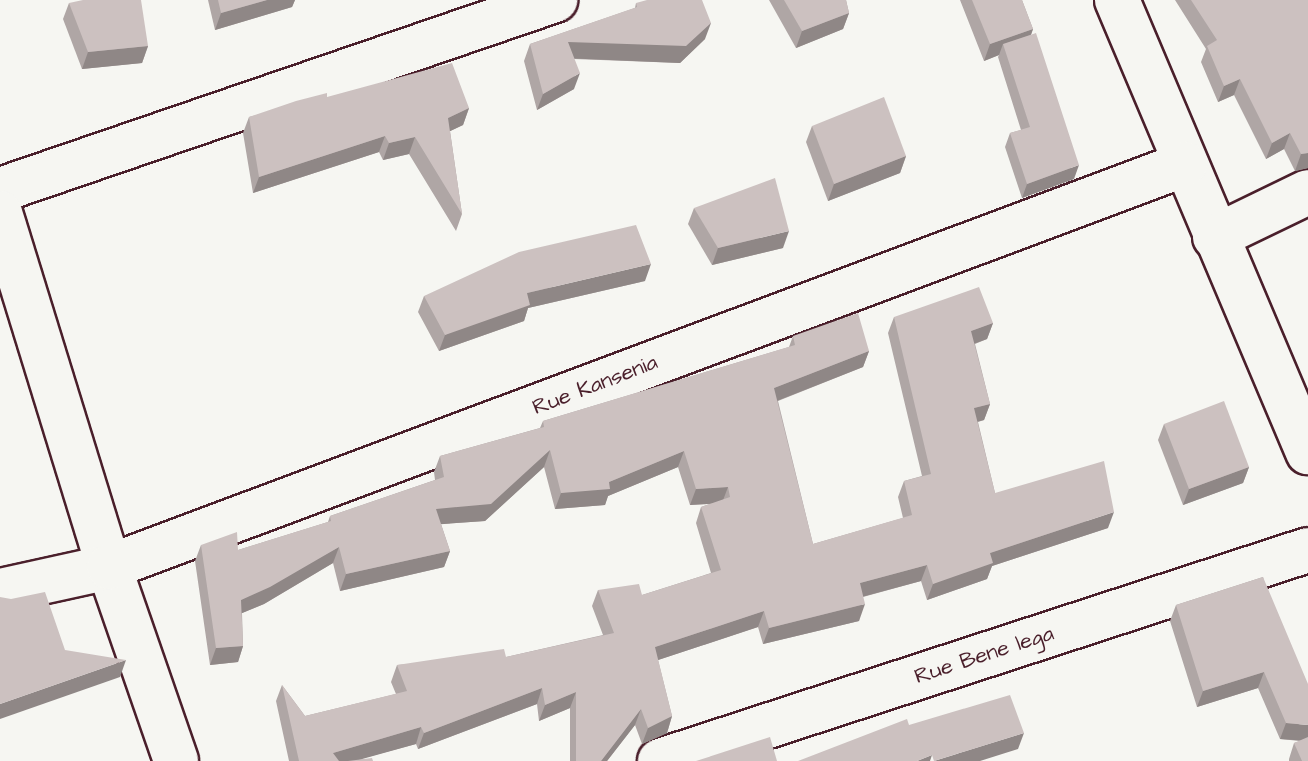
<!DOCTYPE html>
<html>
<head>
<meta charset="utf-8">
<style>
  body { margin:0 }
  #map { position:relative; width:1308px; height:761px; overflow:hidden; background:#f6f6f2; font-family:"Architects Daughter",sans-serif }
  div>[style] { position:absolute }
  .roads { filter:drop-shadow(2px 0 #4a1f2b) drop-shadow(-2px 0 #4a1f2b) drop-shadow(0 2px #4a1f2b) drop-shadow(0 -2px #4a1f2b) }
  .minor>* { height:44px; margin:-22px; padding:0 22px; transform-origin:22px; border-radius:22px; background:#f6f6f2 }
  .wall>* { inset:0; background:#afa6a5 }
  .shaded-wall>* { inset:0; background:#8f8786 }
  .building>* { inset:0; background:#ccc1c0 }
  span { translate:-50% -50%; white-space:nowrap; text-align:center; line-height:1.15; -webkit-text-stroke:6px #f6f6f2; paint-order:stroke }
  .street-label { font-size:22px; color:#4a1f2b }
</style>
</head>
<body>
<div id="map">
  <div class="roads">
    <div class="minor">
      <i style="left:1117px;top:0;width:491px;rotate:67.1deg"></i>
      <i style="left:0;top:190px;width:587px;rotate:-18.9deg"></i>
      <i style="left:0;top:213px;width:370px;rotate:72.9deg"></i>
      <i style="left:109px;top:567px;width:205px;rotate:70.9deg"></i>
      <i style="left:1215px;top:237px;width:103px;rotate:-25.8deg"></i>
      <i style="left:0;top:591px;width:112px;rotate:-12.4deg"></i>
      <i style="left:109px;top:567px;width:1149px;rotate:-20.53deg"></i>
      <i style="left:660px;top:761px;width:681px;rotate:-18.04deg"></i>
    </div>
  </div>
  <div class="wall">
    <i style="clip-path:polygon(208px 0,295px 0,292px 7px,215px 30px)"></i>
    <i style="clip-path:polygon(769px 0,846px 0,849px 13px,843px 29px,796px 48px)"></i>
    <i style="clip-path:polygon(960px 0,1022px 0,1033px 29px,1031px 35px,1074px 179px,1022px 198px,1005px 147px,1010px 133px,1021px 130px,998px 57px,999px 55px,984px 61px)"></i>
    <i style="clip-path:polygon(1175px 0,1308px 0,1308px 168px,1295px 171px,1284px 149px,1266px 159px,1234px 95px,1218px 102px,1201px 62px,1206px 49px)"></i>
    <i style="clip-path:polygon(69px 3px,148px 46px,142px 63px,82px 69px,63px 19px)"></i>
    <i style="clip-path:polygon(636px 3px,705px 39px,680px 63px,574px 59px,574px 89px,537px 110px,524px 61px,530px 44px,635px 8px)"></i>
    <i style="clip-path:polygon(327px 97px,469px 108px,463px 125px,450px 131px,462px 214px,456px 231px,409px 154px,383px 160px,379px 152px,253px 193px,243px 133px,249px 117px)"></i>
    <i style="clip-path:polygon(812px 126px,906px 156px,900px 173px,828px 201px,806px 142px)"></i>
    <i style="clip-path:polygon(694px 208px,783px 248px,712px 265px,688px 224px)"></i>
    <i style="clip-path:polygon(645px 281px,528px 308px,524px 321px,439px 351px,418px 312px,424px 296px)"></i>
    <i style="clip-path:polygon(894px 317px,993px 323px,987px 339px,975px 344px,990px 404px,984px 420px,978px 422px,995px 493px,1108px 528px,992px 566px,987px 579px,927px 600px,921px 581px,863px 597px,859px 621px,763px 644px,758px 627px,658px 660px,672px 716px,667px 733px,642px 744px,635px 725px,607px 761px,570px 761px,570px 708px,539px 721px,537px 704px,418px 749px,416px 744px,360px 759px,373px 761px,289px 761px,276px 701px,282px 685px,305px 716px,396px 694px,391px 682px,397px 665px,506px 657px,603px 635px,592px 606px,598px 590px,642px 595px,711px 573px,696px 523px,701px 507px,710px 504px,690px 505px,678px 467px,608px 496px,605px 505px,555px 509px,544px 467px,485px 521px,441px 524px,450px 551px,444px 567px,340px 591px,333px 563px,264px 604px,242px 613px,243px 646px,238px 662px,210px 665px,195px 561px,201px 545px,238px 550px,328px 522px,330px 516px,435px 480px,434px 472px,440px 456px,540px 428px,543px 421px,789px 347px,793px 336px,869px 351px,863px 367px,778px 401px,813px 544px,903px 518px,898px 497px,904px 481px,922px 476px,888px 333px)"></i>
    <i style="clip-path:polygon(1164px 424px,1249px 467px,1243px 483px,1183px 505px,1158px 440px)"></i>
    <i style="clip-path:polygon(1263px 577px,1308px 761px,1289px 761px,1289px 759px,1294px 743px,1300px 741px,1280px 739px,1258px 688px,1197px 707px,1170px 621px,1176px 605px)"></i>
  </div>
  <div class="shaded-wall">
    <i style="clip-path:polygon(267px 0,295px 0,292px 7px,215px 30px,221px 13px)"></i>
    <i style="clip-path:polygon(849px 13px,843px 29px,796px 48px,802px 31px)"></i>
    <i style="clip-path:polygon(711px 23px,705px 39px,680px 63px,562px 58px,568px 42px)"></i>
    <i style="clip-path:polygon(1033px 29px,1027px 45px,1003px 44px,999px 55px,984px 61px,990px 44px)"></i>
    <i style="clip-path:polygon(148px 46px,142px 63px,82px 69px,88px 52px)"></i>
    <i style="clip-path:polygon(580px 73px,574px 89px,537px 110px,543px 94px)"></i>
    <i style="clip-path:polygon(1240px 79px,1234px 95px,1218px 102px,1224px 86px)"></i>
    <i style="clip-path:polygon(469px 108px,463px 125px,442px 135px,448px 118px)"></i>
    <i style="clip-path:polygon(1290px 133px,1284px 149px,1266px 159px,1272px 143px)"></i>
    <i style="clip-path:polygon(385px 136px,379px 152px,253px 193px,259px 177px)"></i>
    <i style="clip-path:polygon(415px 137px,409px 154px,383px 160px,389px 143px)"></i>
    <i style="clip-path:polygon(1308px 153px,1308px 168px,1295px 171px,1301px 154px)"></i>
    <i style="clip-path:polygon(906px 156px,900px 173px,828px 201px,834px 184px)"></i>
    <i style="clip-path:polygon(1079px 165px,1074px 179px,1022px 198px,1027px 184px)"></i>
    <i style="clip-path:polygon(789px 231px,783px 248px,712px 265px,718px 248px)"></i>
    <i style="clip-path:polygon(651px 264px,645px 281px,528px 308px,524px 321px,439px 351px,445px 335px,527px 293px)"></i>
    <i style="clip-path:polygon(993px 323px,987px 339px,965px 347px,971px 331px)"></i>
    <i style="clip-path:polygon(869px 351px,863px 367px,769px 404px,774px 388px)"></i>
    <i style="clip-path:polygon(990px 404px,984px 420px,968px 424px,974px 408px)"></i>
    <i style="clip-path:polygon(550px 450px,544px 467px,485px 521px,430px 525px,436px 509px)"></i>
    <i style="clip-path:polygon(684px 451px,678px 467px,608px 496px,605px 505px,555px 509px,561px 493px,609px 482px)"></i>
    <i style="clip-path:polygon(1249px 467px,1243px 483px,1183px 505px,1189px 489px)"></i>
    <i style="clip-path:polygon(728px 487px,722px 503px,690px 505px,696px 489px)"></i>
    <i style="clip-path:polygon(1114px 512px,1108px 528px,992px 566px,987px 579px,927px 600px,933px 584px,990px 553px)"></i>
    <i style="clip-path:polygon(339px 547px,333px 563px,264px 604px,235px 616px,241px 600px)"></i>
    <i style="clip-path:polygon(450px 551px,444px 567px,340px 591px,346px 574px)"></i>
    <i style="clip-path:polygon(927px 565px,921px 581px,854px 599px,860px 583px)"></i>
    <i style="clip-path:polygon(865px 604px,859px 621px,763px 644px,769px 628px)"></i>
    <i style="clip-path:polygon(764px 611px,758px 627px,649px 663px,655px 647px)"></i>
    <i style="clip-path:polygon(243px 646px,238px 662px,210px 665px,216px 648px)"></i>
    <i style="clip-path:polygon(126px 660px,120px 677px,0 719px,0 704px)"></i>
    <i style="clip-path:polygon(1264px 672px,1258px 688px,1197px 707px,1203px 691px)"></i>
    <i style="clip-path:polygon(542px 688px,537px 704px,418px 749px,424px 733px)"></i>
    <i style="clip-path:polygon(576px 692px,570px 708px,539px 721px,545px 705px)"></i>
    <i style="clip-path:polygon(641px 709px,635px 725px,607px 761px,601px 761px)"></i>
    <i style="clip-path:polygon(672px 716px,667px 733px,642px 744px,648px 728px)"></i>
    <i style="clip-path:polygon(1286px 723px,1308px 725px,1308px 741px,1280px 739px)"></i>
    <i style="clip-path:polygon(421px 727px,416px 744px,355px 761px,330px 761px,333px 753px)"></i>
    <i style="clip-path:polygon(1024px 733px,1018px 749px,980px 761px,934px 761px)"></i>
    <i style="clip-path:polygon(932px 755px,930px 761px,917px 761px)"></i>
  </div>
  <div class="building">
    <i style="clip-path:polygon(83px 0,141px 0,148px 46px,88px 52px,69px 3px)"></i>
    <i style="clip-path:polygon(218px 0,267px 0,221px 13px)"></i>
    <i style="clip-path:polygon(647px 0,702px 0,711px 23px,686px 46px,568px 42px,580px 73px,543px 94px,530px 44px,637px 7px,636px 3px)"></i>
    <i style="clip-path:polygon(784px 0,846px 0,849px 13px,802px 31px)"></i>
    <i style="clip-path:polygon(972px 0,1022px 0,1033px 29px,990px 44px)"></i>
    <i style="clip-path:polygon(1191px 0,1308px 0,1308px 153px,1301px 154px,1290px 133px,1272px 143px,1240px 79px,1224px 86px,1207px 46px,1217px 40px)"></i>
    <i style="clip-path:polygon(1036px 33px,1079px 165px,1027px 184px,1010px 133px,1030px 127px,1003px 44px)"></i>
    <i style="clip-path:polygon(452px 63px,469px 108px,448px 118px,462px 214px,415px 137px,389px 143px,385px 136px,259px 177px,249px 117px,296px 101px,327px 93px,327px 97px)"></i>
    <i style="clip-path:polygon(884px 97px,906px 156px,834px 184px,812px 126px)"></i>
    <i style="clip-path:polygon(775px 178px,789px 231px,718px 248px,694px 208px)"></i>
    <i style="clip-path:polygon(636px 225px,651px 264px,527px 293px,530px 305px,445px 335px,424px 296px,519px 252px)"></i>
    <i style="clip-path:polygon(979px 287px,993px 323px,971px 331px,990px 404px,974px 408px,995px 493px,1104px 461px,1114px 512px,990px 553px,993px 563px,933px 584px,927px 565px,860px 583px,865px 604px,769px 628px,764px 611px,655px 647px,672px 716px,648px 728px,641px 709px,601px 761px,576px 761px,576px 692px,545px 705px,542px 688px,424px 733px,421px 727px,333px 753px,339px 761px,299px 761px,282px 685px,305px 716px,407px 691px,397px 665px,504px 649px,506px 657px,614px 633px,598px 590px,639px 584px,642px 595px,721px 570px,701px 507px,730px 497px,728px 487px,696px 489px,684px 451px,609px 482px,610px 489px,561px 493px,550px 450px,491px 504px,436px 509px,450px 551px,346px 574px,339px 547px,270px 587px,241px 600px,243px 646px,216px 648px,201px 545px,237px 532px,238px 550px,331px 521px,330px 516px,444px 477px,440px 456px,544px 427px,543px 421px,795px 345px,793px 336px,858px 313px,869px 351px,774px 388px,813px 544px,912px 515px,904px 481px,931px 474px,894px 317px)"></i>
    <i style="clip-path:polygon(1224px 401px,1249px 467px,1189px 489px,1164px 424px)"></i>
    <i style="clip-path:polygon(1263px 577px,1308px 684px,1308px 725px,1286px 723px,1264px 672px,1203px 691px,1176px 605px)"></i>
    <i style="clip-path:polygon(45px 592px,65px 650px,126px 660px,0 704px,0 597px,11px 599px)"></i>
    <i style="clip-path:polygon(1010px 695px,1024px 733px,934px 761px,932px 755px,917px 761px,798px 761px,907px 719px,909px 725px)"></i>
    <i style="clip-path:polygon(770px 737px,777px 761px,696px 761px)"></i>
    <i style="clip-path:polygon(1308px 737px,1308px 761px,1302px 761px,1294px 743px)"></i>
    <i style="clip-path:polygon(372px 758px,373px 761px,348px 761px)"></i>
  </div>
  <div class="street-label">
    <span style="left:595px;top:385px;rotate:-21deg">Rue Kansenia</span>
    <span style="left:984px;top:655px;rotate:-18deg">Rue Bene lega</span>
  </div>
</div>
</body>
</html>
